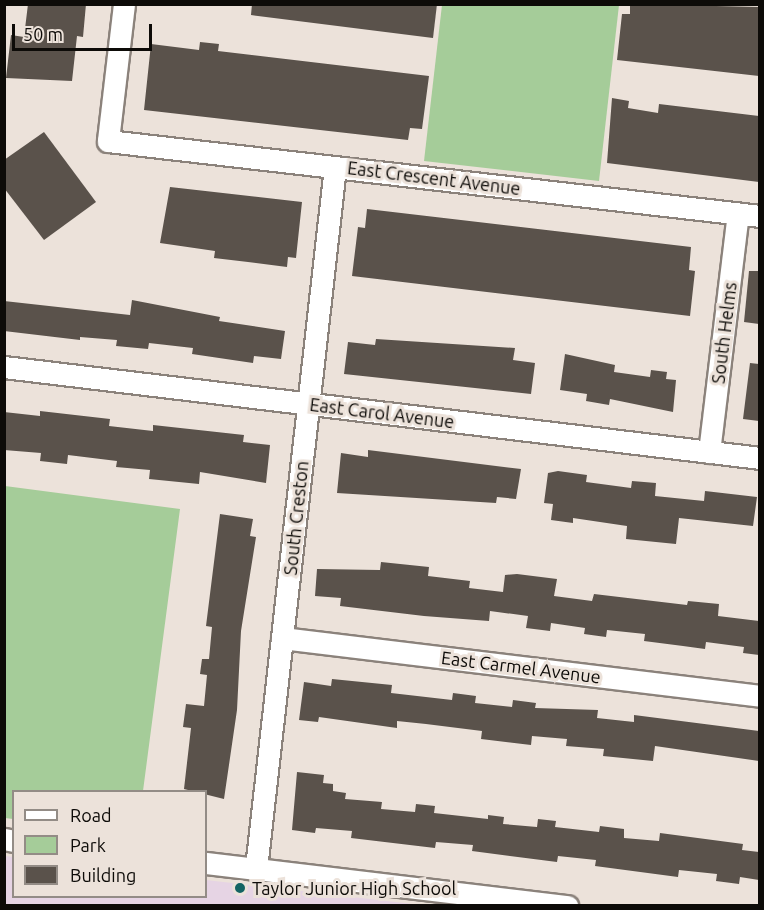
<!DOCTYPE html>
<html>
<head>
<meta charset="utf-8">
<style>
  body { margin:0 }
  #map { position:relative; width:764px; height:910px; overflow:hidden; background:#ece2da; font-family:Ubuntu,sans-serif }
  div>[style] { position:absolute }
  .education>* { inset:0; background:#e6d4e4 }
  .green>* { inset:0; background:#a5cc99 }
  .building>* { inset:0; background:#5a524b }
  .roads { filter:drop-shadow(2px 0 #8b827b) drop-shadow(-2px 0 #8b827b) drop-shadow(0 2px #8b827b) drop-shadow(0 -2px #8b827b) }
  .minor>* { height:21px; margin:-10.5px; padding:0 10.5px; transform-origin:10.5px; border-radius:10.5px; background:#fff }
  .dots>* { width:16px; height:16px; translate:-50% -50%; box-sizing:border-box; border:3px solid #ece2da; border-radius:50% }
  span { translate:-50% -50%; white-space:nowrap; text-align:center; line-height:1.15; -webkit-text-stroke:6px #ece2da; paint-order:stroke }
  .street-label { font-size:18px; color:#0d0b08 }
  .poi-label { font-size:18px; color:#0d0b08 }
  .left { translate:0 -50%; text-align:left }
  .frame { position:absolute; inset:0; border:6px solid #0d0b08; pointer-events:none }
  .legend { position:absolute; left:12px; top:790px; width:195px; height:108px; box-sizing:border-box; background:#ece2da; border:2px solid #938c86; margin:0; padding:8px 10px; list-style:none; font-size:18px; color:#0d0b08 }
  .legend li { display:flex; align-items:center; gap:12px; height:30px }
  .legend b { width:30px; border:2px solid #938c86 }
  .scale { position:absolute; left:12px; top:24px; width:140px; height:27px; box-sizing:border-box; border:3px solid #0d0b08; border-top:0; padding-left:8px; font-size:18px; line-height:21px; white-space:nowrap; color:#0d0b08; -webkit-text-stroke:4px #ece2da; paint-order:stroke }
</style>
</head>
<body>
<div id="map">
  <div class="education">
    <i style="clip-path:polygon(5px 856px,13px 857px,14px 896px,206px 896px,206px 880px,421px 905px,5px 905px)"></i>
  </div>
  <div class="green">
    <i style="clip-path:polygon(442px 5px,619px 5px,599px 181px,424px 161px)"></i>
    <i style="clip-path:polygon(5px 486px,180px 509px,143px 791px,14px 792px,13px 819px,5px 818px)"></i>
  </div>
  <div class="building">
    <i style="clip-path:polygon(28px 4px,86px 4px,83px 37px,77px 36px,72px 81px,6px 78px,11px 35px,24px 37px)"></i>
    <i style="clip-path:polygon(252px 4px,437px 4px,433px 38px,251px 15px)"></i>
    <i style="clip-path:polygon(630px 4px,759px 7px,759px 76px,617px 60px,622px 14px,630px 14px)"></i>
    <i style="clip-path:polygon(200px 42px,219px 44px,218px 51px,429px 76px,422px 129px,410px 128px,408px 140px,144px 110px,151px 44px,199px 50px)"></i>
    <i style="clip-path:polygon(612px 98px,629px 101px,628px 108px,658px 113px,659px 104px,759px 116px,759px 182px,607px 163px)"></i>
    <i style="clip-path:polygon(44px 132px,96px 202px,44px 240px,4px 188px,4px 160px)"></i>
    <i style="clip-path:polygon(170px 187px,302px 202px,296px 258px,288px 257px,287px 267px,248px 262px,214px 258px,215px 251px,160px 243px)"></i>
    <i style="clip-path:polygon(367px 209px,691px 247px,689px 270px,695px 271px,690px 316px,352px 276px,358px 227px,365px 228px)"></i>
    <i style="clip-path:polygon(749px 271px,759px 271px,759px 324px,744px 322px)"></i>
    <i style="clip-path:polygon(132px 300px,220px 317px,219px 321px,285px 331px,281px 359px,254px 356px,253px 363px,192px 354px,193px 348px,149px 343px,148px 349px,116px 346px,117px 340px,80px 337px,80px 340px,4px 331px,4px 301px,130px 315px)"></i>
    <i style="clip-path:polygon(376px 339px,515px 348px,513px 360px,535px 363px,531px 394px,344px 374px,348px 342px,375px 345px)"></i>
    <i style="clip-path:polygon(565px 354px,615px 365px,614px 372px,650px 377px,651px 370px,667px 372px,666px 379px,676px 380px,673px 412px,610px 399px,609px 405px,586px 401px,587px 394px,560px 390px)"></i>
    <i style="clip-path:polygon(750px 363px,759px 364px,759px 421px,743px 419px)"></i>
    <i style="clip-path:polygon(40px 411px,110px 419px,109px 426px,153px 431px,153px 425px,244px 435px,243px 442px,270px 445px,266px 483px,200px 472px,199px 484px,149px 479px,150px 470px,116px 467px,117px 461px,68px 455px,67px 464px,40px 461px,41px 453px,4px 450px,4px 412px,40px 416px)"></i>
    <i style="clip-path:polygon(368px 450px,521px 469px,516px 499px,497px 497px,496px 503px,337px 493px,341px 453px,368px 457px)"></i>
    <i style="clip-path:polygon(558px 471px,587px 475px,586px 482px,631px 488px,632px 481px,656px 483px,655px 496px,704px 501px,705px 491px,757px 497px,753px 526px,679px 518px,676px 544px,626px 539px,627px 526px,573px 518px,573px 523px,551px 520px,553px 504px,544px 503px,548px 473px)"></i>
    <i style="clip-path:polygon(220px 514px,253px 519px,250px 536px,256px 537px,241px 631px,237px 710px,224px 799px,184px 789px,191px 728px,183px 727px,186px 704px,204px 706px,207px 675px,200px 674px,202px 659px,209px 659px,212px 627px,206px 626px)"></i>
    <i style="clip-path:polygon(381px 562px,429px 567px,428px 576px,470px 581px,469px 588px,503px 592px,505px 575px,517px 574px,557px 579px,554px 596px,592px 601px,594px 594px,687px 605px,688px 601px,719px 604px,718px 616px,759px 621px,759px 655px,743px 653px,744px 647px,706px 642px,705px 649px,683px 646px,644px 641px,645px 634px,607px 630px,606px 637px,584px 634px,585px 628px,551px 623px,550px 631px,526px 628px,528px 616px,490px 611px,489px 621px,424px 616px,340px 606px,341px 598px,315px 596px,317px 569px,380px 570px)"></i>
    <i style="clip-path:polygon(332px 679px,392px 685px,391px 693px,452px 700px,453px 693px,476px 696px,475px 703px,512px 707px,513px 700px,536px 703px,535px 708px,598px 710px,597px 718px,634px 722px,634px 715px,759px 731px,759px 761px,655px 746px,653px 761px,603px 756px,604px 749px,566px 746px,567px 739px,532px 736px,531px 745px,481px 739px,482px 731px,426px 724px,397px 721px,397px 728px,319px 717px,318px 722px,299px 720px,304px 682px,331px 686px)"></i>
    <i style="clip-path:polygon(297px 772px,324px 775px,323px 783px,333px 784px,333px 791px,346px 793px,345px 799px,382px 802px,381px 809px,415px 812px,416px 804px,435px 806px,434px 813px,488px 819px,488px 815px,504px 817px,503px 824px,537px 827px,538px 819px,556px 821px,555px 827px,599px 832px,600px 826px,624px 829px,624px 838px,659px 841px,660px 833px,743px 844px,742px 850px,759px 852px,759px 880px,740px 877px,739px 884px,716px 881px,717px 874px,679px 870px,678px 877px,595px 866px,596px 860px,558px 856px,557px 862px,472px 851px,473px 845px,436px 842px,435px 848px,351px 838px,352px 831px,316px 828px,315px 833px,292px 830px)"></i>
  </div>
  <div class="roads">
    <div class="minor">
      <i style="left:124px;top:4px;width:138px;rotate:96.7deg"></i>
      <i style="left:108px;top:141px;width:656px;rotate:6.56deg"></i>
      <i style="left:4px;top:367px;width:761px;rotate:6.86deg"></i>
      <i style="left:709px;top:452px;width:240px;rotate:-83.1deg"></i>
      <i style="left:282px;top:638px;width:482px;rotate:6.9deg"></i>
      <i style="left:4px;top:839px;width:10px;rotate:11deg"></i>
      <i style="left:206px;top:863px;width:364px;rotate:6.8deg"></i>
      <i style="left:256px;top:868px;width:705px;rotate:-83.57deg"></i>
    </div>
  </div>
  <div class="dots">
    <i style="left:240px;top:888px;background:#136363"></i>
  </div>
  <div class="street-label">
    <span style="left:434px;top:178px;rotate:7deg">East Crescent Avenue</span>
    <span style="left:724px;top:333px;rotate:-83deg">South Helms</span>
    <span style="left:382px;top:413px;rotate:7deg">East Carol Avenue</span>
    <span style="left:296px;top:518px;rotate:-84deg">South Creston</span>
    <span style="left:521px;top:667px;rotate:7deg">East Carmel Avenue</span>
  </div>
  <div class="poi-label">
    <span class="left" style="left:252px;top:888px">Taylor Junior High School</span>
  </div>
  <div class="frame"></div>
  <ul class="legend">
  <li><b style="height:8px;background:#fff"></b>Road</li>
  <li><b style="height:16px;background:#a5cc99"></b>Park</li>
  <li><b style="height:16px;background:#5a524b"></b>Building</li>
  </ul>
  <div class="scale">50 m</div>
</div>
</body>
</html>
